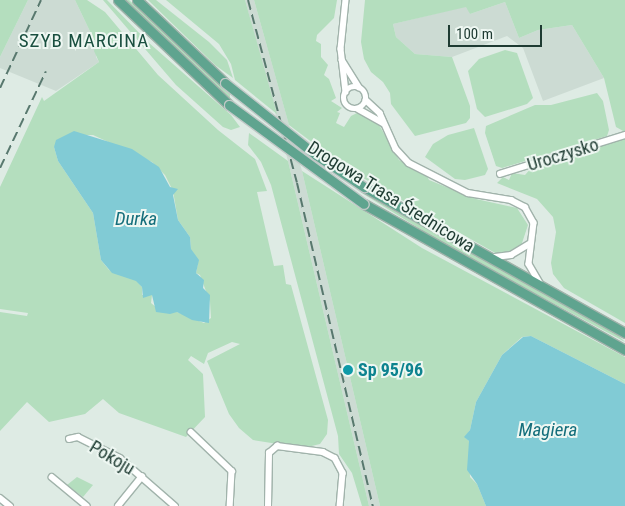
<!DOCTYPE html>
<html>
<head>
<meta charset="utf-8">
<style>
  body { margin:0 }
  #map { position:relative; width:625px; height:506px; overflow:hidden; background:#deebe4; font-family:"Roboto Condensed",sans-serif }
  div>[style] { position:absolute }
  .built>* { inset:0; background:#ccdbd3 }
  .green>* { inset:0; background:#b4debe }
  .water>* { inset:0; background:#81cbd5 }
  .roads { filter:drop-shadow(1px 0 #a1b3ab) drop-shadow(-1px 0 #a1b3ab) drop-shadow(0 1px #a1b3ab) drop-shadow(0 -1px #a1b3ab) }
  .minor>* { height:5.5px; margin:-2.75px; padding:0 2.75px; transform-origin:2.75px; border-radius:2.75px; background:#fff }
  .minor>.ring { margin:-2.75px; padding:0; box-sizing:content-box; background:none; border:5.5px solid #fff; border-radius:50% }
  .primary>* { height:9px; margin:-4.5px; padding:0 4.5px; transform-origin:4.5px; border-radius:4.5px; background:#5fa48f }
  .rail>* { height:2px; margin-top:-1px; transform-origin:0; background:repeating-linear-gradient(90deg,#58786e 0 10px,transparent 0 15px) }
  .bridges { filter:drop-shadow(1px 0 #c0c8c6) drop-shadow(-1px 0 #c0c8c6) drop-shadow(0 1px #c0c8c6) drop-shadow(0 -1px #c0c8c6) }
  .primary-bridge>* { height:9px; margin:-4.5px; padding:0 4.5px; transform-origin:4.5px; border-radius:4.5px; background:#5fa48f }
  .dots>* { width:14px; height:14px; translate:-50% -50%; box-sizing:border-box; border:2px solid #eef7f2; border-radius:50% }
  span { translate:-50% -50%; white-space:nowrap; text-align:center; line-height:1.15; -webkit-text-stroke:4px #eef7f2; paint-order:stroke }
  .street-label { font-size:18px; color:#1e3b32 }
  .culture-label { font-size:18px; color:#0d838f; font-weight:700 }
  .left { translate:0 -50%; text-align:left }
  .neighbourhood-label { font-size:19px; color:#194f3f; letter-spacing:1px }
  .water-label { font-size:19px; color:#146e7b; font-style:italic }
  .scale { position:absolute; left:448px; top:25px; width:94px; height:22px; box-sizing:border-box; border:2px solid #1e3b32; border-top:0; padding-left:6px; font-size:15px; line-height:18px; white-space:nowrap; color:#1e3b32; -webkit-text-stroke:4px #eef7f2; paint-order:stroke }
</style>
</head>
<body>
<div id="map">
  <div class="built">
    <i style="clip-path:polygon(28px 0,75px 0,96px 44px,96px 57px,99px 62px,56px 91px,0 68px,0 57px)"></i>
    <i style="clip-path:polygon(245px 0,254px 0,302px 171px,380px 506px,369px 506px,288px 161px)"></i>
    <i style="clip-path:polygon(505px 2px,519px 38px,538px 30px,572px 25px,604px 78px,543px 101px,523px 48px,507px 36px,452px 57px,415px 54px,396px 37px,393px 24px,467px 6px,470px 14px)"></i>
  </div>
  <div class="green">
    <i style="clip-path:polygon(0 0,28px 0,0 57px)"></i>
    <i style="clip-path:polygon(evenodd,75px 0,87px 0,105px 12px,158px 75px,218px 130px,255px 159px,267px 191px,257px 192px,274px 266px,283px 265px,286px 284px,291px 285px,328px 420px,327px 434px,320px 444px,303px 448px,253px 440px,239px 428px,229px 414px,207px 361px,240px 344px,232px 342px,208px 353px,204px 364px,191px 356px,188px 360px,203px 374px,205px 417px,186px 437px,119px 413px,103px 399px,85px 414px,49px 422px,27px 402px,0 431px,0 312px,27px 316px,28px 313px,0 309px,0 187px,42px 97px,44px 101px,99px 62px,94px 51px,96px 44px,75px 0,68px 135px,93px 135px,152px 162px,165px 175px,173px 191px,178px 220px,190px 237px,191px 250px,198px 263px,196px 273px,200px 275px,210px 302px,211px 318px,204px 323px,177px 312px,157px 308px,151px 303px,152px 295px,142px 295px,142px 287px,136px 280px,109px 270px,101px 260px,93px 213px,58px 161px,54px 147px,68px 135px)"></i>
    <i style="clip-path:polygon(103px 0,107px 0,148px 42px,231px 115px,240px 127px,231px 130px,223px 127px,176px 85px)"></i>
    <i style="clip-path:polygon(125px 0,129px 0,230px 94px,230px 98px)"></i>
    <i style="clip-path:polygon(148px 0,156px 0,209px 42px,227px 60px,233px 78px,215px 65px)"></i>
    <i style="clip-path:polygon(166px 0,245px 0,277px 114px,235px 80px,231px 64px,219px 44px)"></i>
    <i style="clip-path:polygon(254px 0,337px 0,334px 18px,317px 35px,316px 41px,321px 44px,321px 57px,328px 65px,324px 75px,329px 79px,336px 98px,331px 101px,342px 108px,337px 112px,340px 113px,336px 123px,344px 127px,351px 116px,359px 112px,378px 123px,399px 160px,427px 176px,429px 180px,476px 199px,517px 208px,528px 225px,521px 246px,515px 251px,497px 254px,349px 170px,289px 125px)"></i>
    <i style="clip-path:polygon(365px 0,625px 0,625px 132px,616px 127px,604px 78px,572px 25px,538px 30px,519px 38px,505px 2px,470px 14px,466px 7px,393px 24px,396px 37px,415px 54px,452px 57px,470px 106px,470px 118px,466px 123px,415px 136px,391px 104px,390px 93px,383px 82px,371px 72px,364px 59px,361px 42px)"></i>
    <i style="clip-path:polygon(505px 50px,517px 53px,533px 98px,527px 104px,485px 117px,477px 109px,468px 71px,479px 59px)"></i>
    <i style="clip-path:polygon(597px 93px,603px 101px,609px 130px,607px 136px,502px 168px,496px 166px,485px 133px,486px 126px,535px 105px,551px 105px)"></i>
    <i style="clip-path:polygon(474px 128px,488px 169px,485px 175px,465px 180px,455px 179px,425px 157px,433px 144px,448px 135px)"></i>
    <i style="clip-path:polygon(249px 133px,288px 161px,369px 506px,362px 506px,352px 473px,339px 454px,338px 436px,271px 185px,261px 162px,248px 145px)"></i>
    <i style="clip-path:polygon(625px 139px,625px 323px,564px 288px,553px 274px,551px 263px,556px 232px,553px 217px,537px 199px,497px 183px,503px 177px,509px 180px,512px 173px,525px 175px,533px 166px)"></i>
    <i style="clip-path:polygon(302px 171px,422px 248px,625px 357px,625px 384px,531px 336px,522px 337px,502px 355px,476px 402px,470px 430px,465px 437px,469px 441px,470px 477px,477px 484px,486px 506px,380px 506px)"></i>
    <i style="clip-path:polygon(357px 190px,617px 334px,625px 342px,454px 250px)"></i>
    <i style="clip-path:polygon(77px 477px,93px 485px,83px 497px,67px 485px)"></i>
  </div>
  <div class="water">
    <i style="clip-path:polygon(74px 131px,132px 149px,159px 167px,170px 187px,178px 189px,173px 195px,178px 220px,190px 237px,191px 249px,199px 260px,196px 273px,204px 280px,203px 288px,210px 295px,209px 323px,192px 320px,177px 312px,170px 314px,156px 312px,152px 295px,143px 298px,142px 287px,136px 281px,112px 273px,101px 260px,93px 213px,58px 161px,54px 147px,56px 140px)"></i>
    <i style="clip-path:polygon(531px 336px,625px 384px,625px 506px,486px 506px,477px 484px,467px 470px,469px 441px,464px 437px,470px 430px,476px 402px,502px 355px,523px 337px)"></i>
  </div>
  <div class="roads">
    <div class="minor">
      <i style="left:346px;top:0;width:49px;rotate:95.8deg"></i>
      <i style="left:341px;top:49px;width:43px;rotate:83.4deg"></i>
      <i style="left:342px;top:60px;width:32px;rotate:58deg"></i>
      <i class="ring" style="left:344px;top:87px;width:16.5px;height:16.5px"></i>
      <i style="left:366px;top:100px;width:19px;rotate:43deg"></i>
      <i style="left:380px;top:113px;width:39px;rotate:66deg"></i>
      <i style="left:396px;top:149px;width:19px;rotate:47deg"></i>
      <i style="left:409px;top:163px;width:66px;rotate:27deg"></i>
      <i style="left:468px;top:193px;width:44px;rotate:9.2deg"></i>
      <i style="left:511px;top:200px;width:16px;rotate:27deg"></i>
      <i style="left:525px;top:207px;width:18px;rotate:61deg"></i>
      <i style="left:534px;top:223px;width:41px;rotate:97deg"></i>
      <i style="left:529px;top:264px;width:22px;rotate:60deg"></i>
      <i style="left:358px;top:109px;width:29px;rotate:29deg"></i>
      <i style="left:500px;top:174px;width:131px;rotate:-17.3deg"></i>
      <i style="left:495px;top:257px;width:16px;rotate:-7deg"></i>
      <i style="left:511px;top:255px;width:21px;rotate:-31deg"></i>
      <i style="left:191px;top:432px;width:57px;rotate:43.6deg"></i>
      <i style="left:232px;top:471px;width:35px;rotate:93deg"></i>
      <i style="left:69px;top:439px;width:9px;rotate:-13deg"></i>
      <i style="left:78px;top:437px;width:47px;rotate:26.6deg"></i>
      <i style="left:120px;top:458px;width:73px;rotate:41.1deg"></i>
      <i style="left:52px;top:477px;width:45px;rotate:39.6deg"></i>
      <i style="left:0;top:498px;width:13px;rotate:39deg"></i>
      <i style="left:118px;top:506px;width:38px;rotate:-51deg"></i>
      <i style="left:268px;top:506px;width:53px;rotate:-88.9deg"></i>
      <i style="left:269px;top:453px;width:11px;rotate:-41deg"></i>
      <i style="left:277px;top:446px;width:46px;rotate:7.4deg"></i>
      <i style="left:323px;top:452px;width:13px;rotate:27deg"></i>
      <i style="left:335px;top:458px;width:17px;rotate:62deg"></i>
      <i style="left:343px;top:473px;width:33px;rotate:95deg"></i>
    </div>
    <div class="primary">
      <i style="left:118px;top:0;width:153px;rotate:43.4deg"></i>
      <i style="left:137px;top:0;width:121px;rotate:43.3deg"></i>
      <i style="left:364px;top:187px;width:299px;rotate:29.2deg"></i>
      <i style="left:364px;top:204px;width:299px;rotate:29.2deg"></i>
    </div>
  </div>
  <div class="rail">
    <i style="left:248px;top:0;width:189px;rotate:75deg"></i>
    <i style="left:297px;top:183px;width:332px;rotate:76.8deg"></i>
    <i style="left:0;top:88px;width:97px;rotate:-65deg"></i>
    <i style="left:0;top:168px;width:107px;rotate:-64.6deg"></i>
  </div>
  <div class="bridges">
    <div class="primary-bridge">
      <i style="left:225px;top:83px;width:116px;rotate:38.4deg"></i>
      <i style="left:316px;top:155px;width:58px;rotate:33.7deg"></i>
      <i style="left:229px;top:105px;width:167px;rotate:36.3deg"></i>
    </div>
  </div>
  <div class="dots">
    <i style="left:348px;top:370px;background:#0f9aa8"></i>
  </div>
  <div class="street-label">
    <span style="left:563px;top:155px;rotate:-17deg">Uroczysko</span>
    <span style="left:391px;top:197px;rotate:32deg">Drogowa Trasa Średnicowa</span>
    <span style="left:112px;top:458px;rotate:31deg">Pokoju</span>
  </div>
  <div class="culture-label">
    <span class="left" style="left:358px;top:370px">Sp 95/96</span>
  </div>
  <div class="neighbourhood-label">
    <span style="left:84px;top:41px">SZYB MARCINA</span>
  </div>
  <div class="water-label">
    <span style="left:136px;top:219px">Durka</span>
    <span style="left:548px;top:430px">Magiera</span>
  </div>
  <div class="scale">100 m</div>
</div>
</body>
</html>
